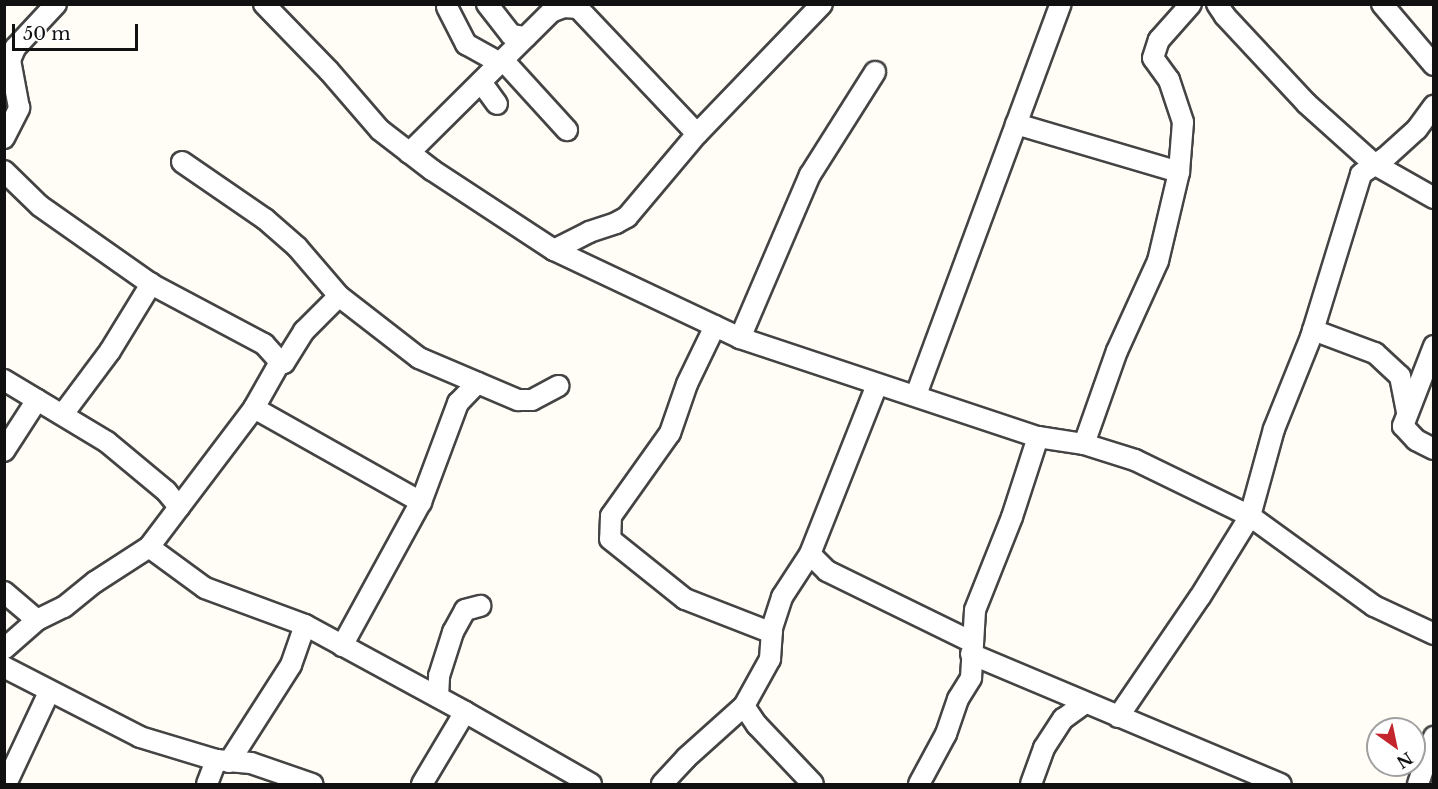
<!DOCTYPE html>
<html>
<head>
<meta charset="utf-8">
<style>
  body { margin:0 }
  #map { position:relative; width:1438px; height:789px; overflow:hidden; background:#fffdf5; font-family:"Libre Baskerville",serif }
  div>[style] { position:absolute }
  .roads { filter:drop-shadow(2px 0 #444) drop-shadow(-2px 0 #444) drop-shadow(0 2px #444) drop-shadow(0 -2px #444) }
  .minor>* { height:20px; margin:-10px; padding:0 10px; transform-origin:10px; border-radius:10px; background:#fff }
  span { translate:-50% -50%; white-space:nowrap; text-align:center; line-height:1.15; -webkit-text-stroke:6px #fff; paint-order:stroke }
  .frame { position:absolute; inset:0; border:6px solid #111; pointer-events:none }
  .north { position:absolute; left:1366px; top:717px; width:60px; height:60px; box-sizing:border-box; background:#fff; border:2px solid #a0a0a0; border-radius:50%; rotate:147deg; font-size:16px; font-weight:700; line-height:24px; text-align:center; color:#111 }
  .north::after { content:''; display:block; margin:auto; width:21px; height:27px; background:#c4262e; clip-path:polygon(50% 0,100% 100%,50% 72%,0 100%) }
  .scale { position:absolute; left:12px; top:24px; width:126px; height:27px; box-sizing:border-box; border:3px solid #111; border-top:0; padding-left:8px; font-size:18px; line-height:21px; white-space:nowrap; color:#111; -webkit-text-stroke:4px #fff; paint-order:stroke }
</style>
</head>
<body>
<div id="map">
  <div class="roads">
    <div class="minor">
      <i style="left:264px;top:4px;width:93px;rotate:45.9deg"></i>
      <i style="left:329px;top:71px;width:78px;rotate:49.2deg"></i>
      <i style="left:380px;top:130px;width:66px;rotate:37.6deg"></i>
      <i style="left:432px;top:170px;width:146px;rotate:33.3deg"></i>
      <i style="left:554px;top:250px;width:206px;rotate:25.3deg"></i>
      <i style="left:740px;top:338px;width:314px;rotate:18.4deg"></i>
      <i style="left:1038px;top:437px;width:47px;rotate:8.7deg"></i>
      <i style="left:1084px;top:444px;width:53px;rotate:17.4deg"></i>
      <i style="left:1135px;top:460px;width:128px;rotate:26deg"></i>
      <i style="left:1250px;top:516px;width:153px;rotate:36deg"></i>
      <i style="left:1374px;top:606px;width:66px;rotate:25deg"></i>
      <i style="left:487px;top:4px;width:39px;rotate:52deg"></i>
      <i style="left:511px;top:35px;width:15px;rotate:8deg"></i>
      <i style="left:1217px;top:4px;width:14px;rotate:56deg"></i>
      <i style="left:1225px;top:16px;width:119px;rotate:47deg"></i>
      <i style="left:1306px;top:103px;width:91px;rotate:41.9deg"></i>
      <i style="left:1374px;top:164px;width:69px;rotate:29.5deg"></i>
      <i style="left:1382px;top:4px;width:80px;rotate:49.6deg"></i>
      <i style="left:447px;top:7px;width:42px;rotate:62.8deg"></i>
      <i style="left:466px;top:44px;width:39px;rotate:29deg"></i>
      <i style="left:503px;top:60px;width:95px;rotate:47.6deg"></i>
      <i style="left:481px;top:82px;width:27px;rotate:54deg"></i>
      <i style="left:1016px;top:124px;width:170px;rotate:16.4deg"></i>
      <i style="left:4px;top:138px;width:34px;rotate:-63deg"></i>
      <i style="left:19px;top:108px;width:49px;rotate:-100.6deg"></i>
      <i style="left:10px;top:60px;width:13px;rotate:-67deg"></i>
      <i style="left:15px;top:48px;width:60px;rotate:-47deg"></i>
      <i style="left:409px;top:153px;width:200px;rotate:-44.8deg"></i>
      <i style="left:551px;top:12px;width:14px;rotate:-21deg"></i>
      <i style="left:564px;top:7px;width:14px;rotate:4deg"></i>
      <i style="left:578px;top:8px;width:173px;rotate:46.6deg"></i>
      <i style="left:182px;top:162px;width:101px;rotate:34.5deg"></i>
      <i style="left:265px;top:219px;width:43px;rotate:41.2deg"></i>
      <i style="left:297px;top:247px;width:65px;rotate:49.4deg"></i>
      <i style="left:339px;top:296px;width:101px;rotate:37.8deg"></i>
      <i style="left:419px;top:358px;width:108px;rotate:23deg"></i>
      <i style="left:518px;top:400px;width:14px"></i>
      <i style="left:532px;top:400px;width:30px;rotate:-28deg"></i>
      <i style="left:4px;top:171px;width:50px;rotate:44.2deg"></i>
      <i style="left:40px;top:206px;width:136px;rotate:35.1deg"></i>
      <i style="left:151px;top:284px;width:128px;rotate:28deg"></i>
      <i style="left:264px;top:344px;width:24px;rotate:48deg"></i>
      <i style="left:554px;top:250px;width:39px;rotate:-27deg"></i>
      <i style="left:589px;top:232px;width:28px;rotate:-18deg"></i>
      <i style="left:616px;top:223px;width:13px;rotate:-29deg"></i>
      <i style="left:627px;top:217px;width:109px;rotate:-49.9deg"></i>
      <i style="left:697px;top:134px;width:180px;rotate:-46.1deg"></i>
      <i style="left:715px;top:326px;width:64px;rotate:115.8deg"></i>
      <i style="left:687px;top:384px;width:52px;rotate:109.1deg"></i>
      <i style="left:670px;top:433px;width:102px;rotate:125.4deg"></i>
      <i style="left:611px;top:516px;width:23px;rotate:92deg"></i>
      <i style="left:610px;top:539px;width:96px;rotate:38.7deg"></i>
      <i style="left:685px;top:599px;width:93px;rotate:21.3deg"></i>
      <i style="left:1313px;top:330px;width:66px;rotate:20.4deg"></i>
      <i style="left:1375px;top:353px;width:34px;rotate:43deg"></i>
      <i style="left:1400px;top:376px;width:37px;rotate:79deg"></i>
      <i style="left:740px;top:338px;width:177px;rotate:-66.8deg"></i>
      <i style="left:810px;top:175px;width:122px;rotate:-57.7deg"></i>
      <i style="left:1434px;top:346px;width:86px;rotate:111.2deg"></i>
      <i style="left:1403px;top:426px;width:19px;rotate:47deg"></i>
      <i style="left:1416px;top:440px;width:20px;rotate:27deg"></i>
      <i style="left:4px;top:380px;width:120px;rotate:31deg"></i>
      <i style="left:107px;top:442px;width:77px;rotate:39.7deg"></i>
      <i style="left:166px;top:491px;width:21px;rotate:51deg"></i>
      <i style="left:916px;top:395px;width:417px;rotate:-69.7deg"></i>
      <i style="left:254px;top:408px;width:192px;rotate:29.4deg"></i>
      <i style="left:63px;top:414px;width:79px;rotate:-53.3deg"></i>
      <i style="left:110px;top:351px;width:79px;rotate:-58.5deg"></i>
      <i style="left:1084px;top:444px;width:99px;rotate:-70.5deg"></i>
      <i style="left:1117px;top:351px;width:99px;rotate:-65.5deg"></i>
      <i style="left:1158px;top:261px;width:91px;rotate:-76.7deg"></i>
      <i style="left:1179px;top:172px;width:50px;rotate:-85.4deg"></i>
      <i style="left:1183px;top:122px;width:44px;rotate:-108.4deg"></i>
      <i style="left:1169px;top:80px;width:27px;rotate:-126deg"></i>
      <i style="left:1153px;top:58px;width:19px;rotate:-72deg"></i>
      <i style="left:1159px;top:40px;width:48px;rotate:-48.4deg"></i>
      <i style="left:4px;top:451px;width:61px;rotate:-57.1deg"></i>
      <i style="left:149px;top:547px;width:69px;rotate:36.2deg"></i>
      <i style="left:205px;top:588px;width:107px;rotate:20.3deg"></i>
      <i style="left:305px;top:625px;width:182px;rotate:28.5deg"></i>
      <i style="left:465px;top:712px;width:145px;rotate:29.7deg"></i>
      <i style="left:810px;top:554px;width:24px;rotate:45deg"></i>
      <i style="left:827px;top:571px;width:161px;rotate:26.1deg"></i>
      <i style="left:4px;top:592px;width:43px;rotate:40.3deg"></i>
      <i style="left:342px;top:646px;width:164px;rotate:-61.3deg"></i>
      <i style="left:421px;top:502px;width:106px;rotate:-69.5deg"></i>
      <i style="left:458px;top:403px;width:28px;rotate:-46deg"></i>
      <i style="left:4px;top:649px;width:44px;rotate:-41.3deg"></i>
      <i style="left:37px;top:620px;width:30px;rotate:-26deg"></i>
      <i style="left:64px;top:607px;width:40px;rotate:-39deg"></i>
      <i style="left:95px;top:582px;width:64px;rotate:-32.9deg"></i>
      <i style="left:149px;top:547px;width:174px;rotate:-52.9deg"></i>
      <i style="left:254px;top:408px;width:53px;rotate:-60.5deg"></i>
      <i style="left:280px;top:362px;width:4px;rotate:14deg"></i>
      <i style="left:284px;top:363px;width:38px;rotate:-58deg"></i>
      <i style="left:304px;top:331px;width:49px;rotate:-45deg"></i>
      <i style="left:971px;top:654px;width:336px;rotate:22.8deg"></i>
      <i style="left:4px;top:667px;width:153px;rotate:27.2deg"></i>
      <i style="left:140px;top:737px;width:79px;rotate:16.8deg"></i>
      <i style="left:216px;top:760px;width:35px;rotate:5deg"></i>
      <i style="left:251px;top:763px;width:65px;rotate:19deg"></i>
      <i style="left:438px;top:697px;width:21px;rotate:-87deg"></i>
      <i style="left:439px;top:676px;width:46px;rotate:-72.3deg"></i>
      <i style="left:453px;top:632px;width:25px;rotate:-61deg"></i>
      <i style="left:465px;top:610px;width:16px;rotate:-15deg"></i>
      <i style="left:744px;top:706px;width:23px;rotate:56deg"></i>
      <i style="left:757px;top:725px;width:81px;rotate:46.5deg"></i>
      <i style="left:1118px;top:717px;width:145px;rotate:-55.7deg"></i>
      <i style="left:1200px;top:597px;width:95px;rotate:-58.3deg"></i>
      <i style="left:1250px;top:516px;width:90px;rotate:-74.6deg"></i>
      <i style="left:1274px;top:429px;width:99px;rotate:-68.1deg"></i>
      <i style="left:1311px;top:337px;width:170px;rotate:-72.9deg"></i>
      <i style="left:1361px;top:174px;width:29px;rotate:-34deg"></i>
      <i style="left:1385px;top:158px;width:43px;rotate:-42.2deg"></i>
      <i style="left:1417px;top:129px;width:29px;rotate:-54deg"></i>
      <i style="left:229px;top:762px;width:115px;rotate:-57.4deg"></i>
      <i style="left:291px;top:665px;width:42px;rotate:-70.7deg"></i>
      <i style="left:6px;top:784px;width:102px;rotate:-64.9deg"></i>
      <i style="left:207px;top:784px;width:26px;rotate:-69deg"></i>
      <i style="left:422px;top:784px;width:84px;rotate:-59.2deg"></i>
      <i style="left:662px;top:784px;width:35px;rotate:-47deg"></i>
      <i style="left:686px;top:758px;width:78px;rotate:-41.9deg"></i>
      <i style="left:744px;top:706px;width:54px;rotate:-61deg"></i>
      <i style="left:770px;top:659px;width:31px;rotate:-86deg"></i>
      <i style="left:772px;top:628px;width:33px;rotate:-72deg"></i>
      <i style="left:782px;top:597px;width:51px;rotate:-56.9deg"></i>
      <i style="left:810px;top:554px;width:182px;rotate:-68.4deg"></i>
      <i style="left:919px;top:784px;width:57px;rotate:-61.6deg"></i>
      <i style="left:946px;top:734px;width:37px;rotate:-71deg"></i>
      <i style="left:958px;top:699px;width:25px;rotate:-58deg"></i>
      <i style="left:971px;top:678px;width:68px;rotate:-86.6deg"></i>
      <i style="left:975px;top:610px;width:100px;rotate:-68.3deg"></i>
      <i style="left:1012px;top:517px;width:84px;rotate:-72deg"></i>
      <i style="left:1031px;top:784px;width:38px;rotate:-70deg"></i>
      <i style="left:1044px;top:748px;width:35px;rotate:-57deg"></i>
      <i style="left:1063px;top:719px;width:26px;rotate:-36deg"></i>
      <i style="left:1418px;top:784px;width:50px;rotate:-71.2deg"></i>
    </div>
  </div>
  <div class="frame"></div>
  <div class="north">N</div>
  <div class="scale">50 m</div>
</div>
</body>
</html>
